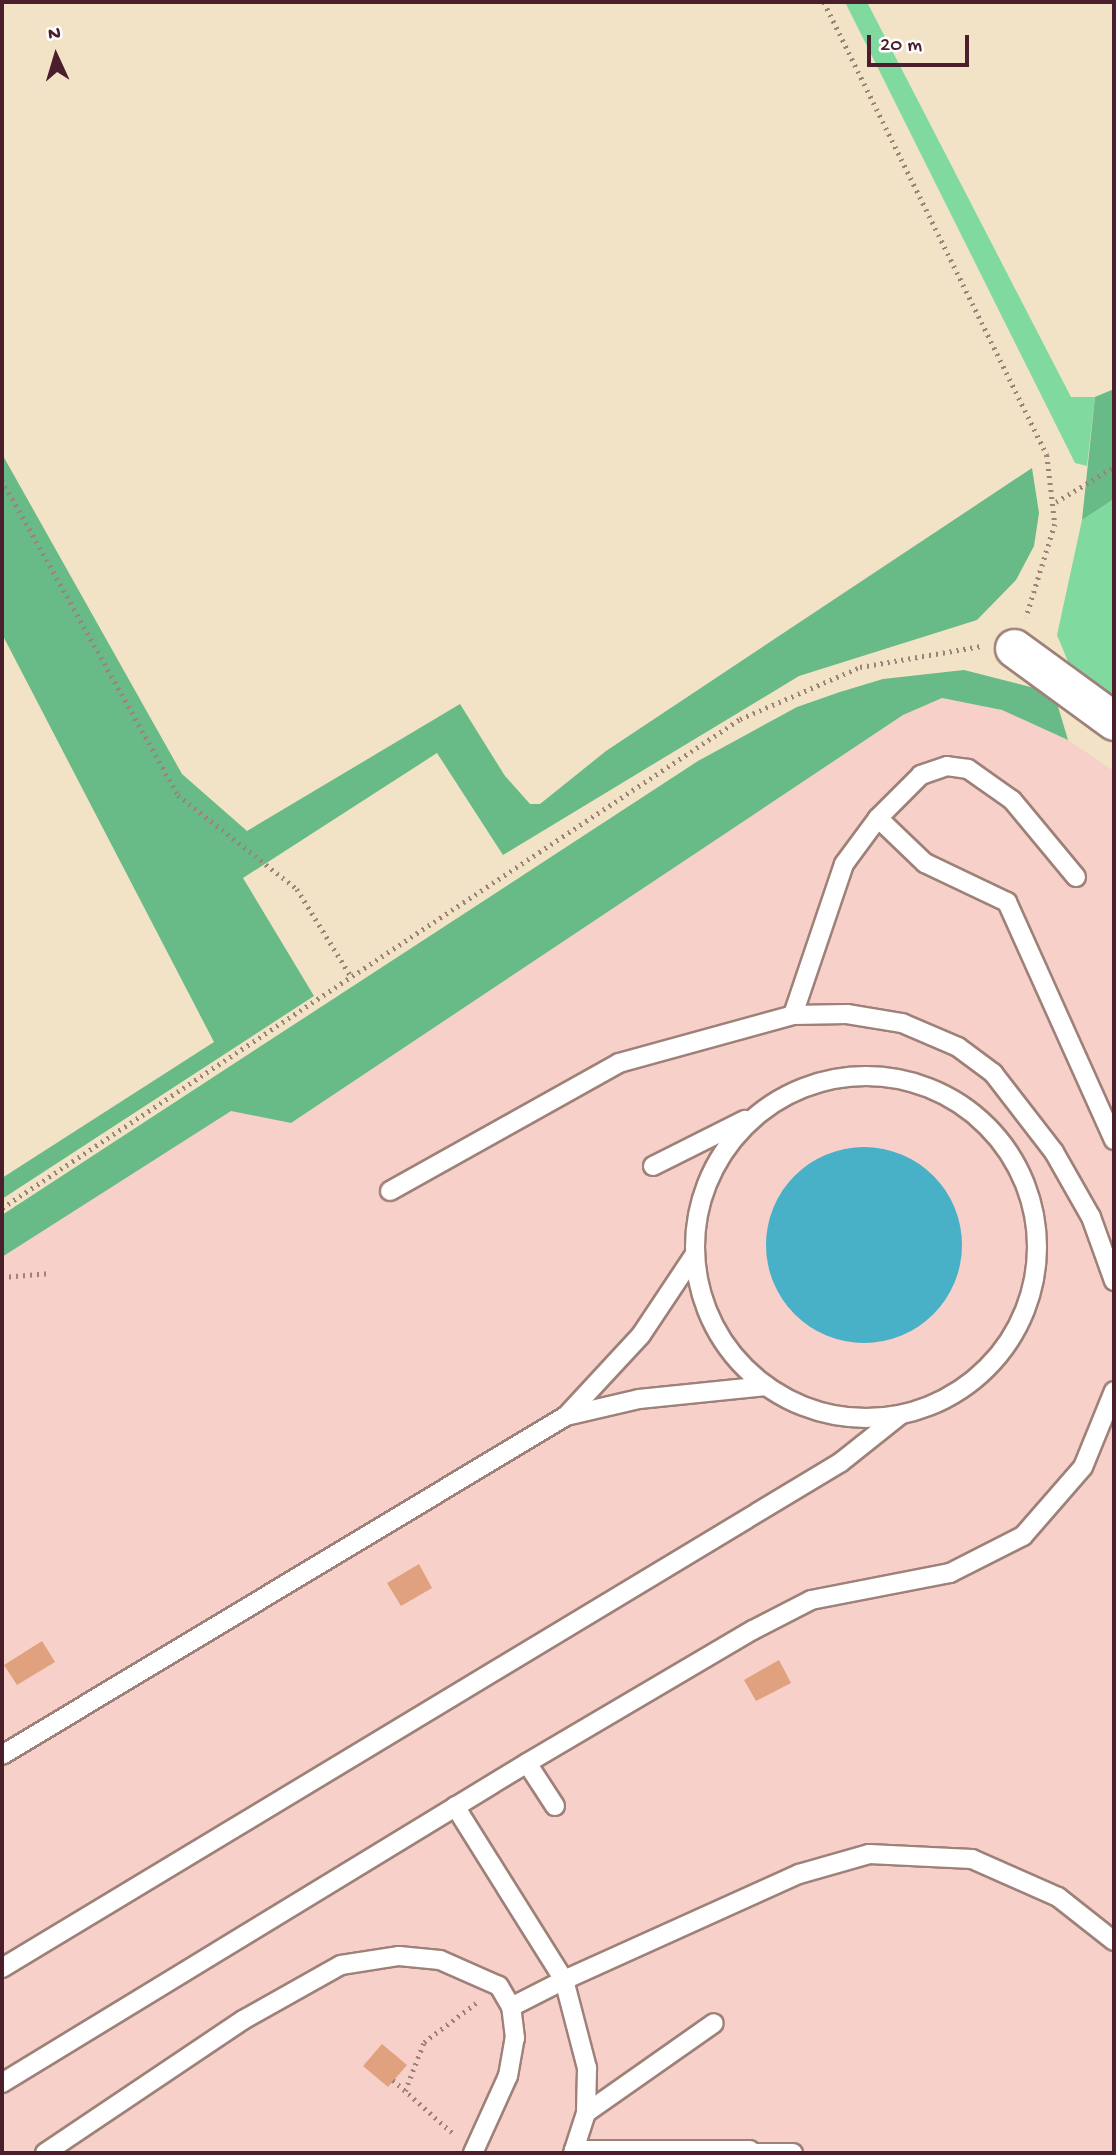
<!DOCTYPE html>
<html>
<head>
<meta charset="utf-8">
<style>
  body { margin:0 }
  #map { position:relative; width:1116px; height:2155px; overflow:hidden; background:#f2e3c6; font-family:"Gochi Hand",sans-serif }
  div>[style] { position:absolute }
  .built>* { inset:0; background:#f7d1c9 }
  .green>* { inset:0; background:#80daa0 }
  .forest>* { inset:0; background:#68ba86 }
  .water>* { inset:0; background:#48b0c7 }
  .round { border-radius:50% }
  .building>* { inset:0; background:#e0a17e }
  .path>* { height:4.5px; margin-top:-2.25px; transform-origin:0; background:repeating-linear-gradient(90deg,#9e8178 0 2px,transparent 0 7px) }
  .roads { filter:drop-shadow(2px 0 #9e8178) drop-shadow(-2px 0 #9e8178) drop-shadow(0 2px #9e8178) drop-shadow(0 -2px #9e8178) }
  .service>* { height:18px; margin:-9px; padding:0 9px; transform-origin:9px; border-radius:9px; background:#fff }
  .service>.ring { margin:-9px; padding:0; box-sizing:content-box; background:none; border:18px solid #fff; border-radius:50% }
  .minor>* { height:37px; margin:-18.5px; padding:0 18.5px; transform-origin:18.5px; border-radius:18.5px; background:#fff }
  span { translate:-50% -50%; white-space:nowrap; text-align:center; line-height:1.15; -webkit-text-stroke:7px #fff; paint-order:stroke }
  .frame { position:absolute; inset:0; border:4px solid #4a1f2b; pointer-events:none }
  .north { position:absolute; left:21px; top:21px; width:70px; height:70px; -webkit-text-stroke:5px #fff; paint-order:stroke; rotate:356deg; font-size:19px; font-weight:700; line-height:28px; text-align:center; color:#4a1f2b }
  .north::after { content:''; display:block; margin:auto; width:24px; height:32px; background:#4a1f2b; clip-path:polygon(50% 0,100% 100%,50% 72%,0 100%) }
  .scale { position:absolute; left:867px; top:35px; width:102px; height:32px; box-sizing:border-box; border:4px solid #4a1f2b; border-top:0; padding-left:9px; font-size:21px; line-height:24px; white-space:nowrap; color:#4a1f2b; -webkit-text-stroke:5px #fff; paint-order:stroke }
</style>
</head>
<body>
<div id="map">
  <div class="built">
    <i style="clip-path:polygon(942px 698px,1002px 710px,1068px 740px,1114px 771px,1114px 2153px,2px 2153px,2px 1257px,232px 1110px,291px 1123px,903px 715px)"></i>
  </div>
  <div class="green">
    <i style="clip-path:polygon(845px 2px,867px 2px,1071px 397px,1095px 397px,1087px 466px,1075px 463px)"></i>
    <i style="clip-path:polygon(1114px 499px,1114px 701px,1069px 664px,1057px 635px,1082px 520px)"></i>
  </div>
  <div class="forest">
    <i style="clip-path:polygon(1114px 389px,1114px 499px,1082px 520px,1095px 397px)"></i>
    <i style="clip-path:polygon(2px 454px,182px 774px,247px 831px,460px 704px,505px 776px,530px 804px,540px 804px,606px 751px,1032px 468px,1039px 513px,1034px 546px,1016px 580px,977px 620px,799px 676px,503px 855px,437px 753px,243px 878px,314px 996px,2px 1199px,2px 1178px,214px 1042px,2px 634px)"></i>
    <i style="clip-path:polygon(964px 670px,1054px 693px,1068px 740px,1002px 710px,942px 698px,903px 715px,291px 1123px,231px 1111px,2px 1257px,2px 1215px,698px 761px,797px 707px,840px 692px,883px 679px)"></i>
  </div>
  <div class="water">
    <i class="round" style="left:766px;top:1147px;width:196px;height:196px"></i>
  </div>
  <div class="building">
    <i style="clip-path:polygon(419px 1564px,432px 1588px,401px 1606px,387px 1583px)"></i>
    <i style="clip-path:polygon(42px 1641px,55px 1662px,17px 1685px,4px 1665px)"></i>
    <i style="clip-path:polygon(779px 1660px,791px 1683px,756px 1701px,744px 1680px)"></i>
    <i style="clip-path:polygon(382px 2044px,407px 2065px,388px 2087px,363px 2066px)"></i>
  </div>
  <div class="path">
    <i style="left:824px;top:2px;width:505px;rotate:63.79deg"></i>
    <i style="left:1047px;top:455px;width:69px;rotate:83.4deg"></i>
    <i style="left:1055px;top:524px;width:98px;rotate:107.1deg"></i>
    <i style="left:2px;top:480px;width:361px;rotate:60.8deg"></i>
    <i style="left:178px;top:795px;width:152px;rotate:38.3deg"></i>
    <i style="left:297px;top:889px;width:102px;rotate:58.2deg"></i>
    <i style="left:1056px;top:502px;width:68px;rotate:-31.1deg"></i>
    <i style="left:2px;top:1208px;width:885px;rotate:-33.53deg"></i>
    <i style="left:740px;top:719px;width:131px;rotate:-23.4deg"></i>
    <i style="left:860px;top:667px;width:123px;rotate:-9.8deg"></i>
    <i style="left:2px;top:1277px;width:49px;rotate:-4.7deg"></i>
    <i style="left:393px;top:2080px;width:83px;rotate:41.6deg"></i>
    <i style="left:405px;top:2091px;width:53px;rotate:-68.8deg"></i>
    <i style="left:424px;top:2042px;width:65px;rotate:-36.9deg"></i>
  </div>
  <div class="roads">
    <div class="service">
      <i style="left:878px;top:818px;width:57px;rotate:126.5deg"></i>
      <i style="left:844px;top:864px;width:159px;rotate:108.7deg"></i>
      <i style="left:793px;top:1015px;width:54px;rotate:-1.1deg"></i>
      <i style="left:847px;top:1014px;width:56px;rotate:9.3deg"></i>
      <i style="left:902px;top:1023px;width:61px;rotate:23.2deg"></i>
      <i style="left:958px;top:1047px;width:44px;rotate:36.6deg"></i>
      <i style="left:993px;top:1073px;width:100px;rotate:52.3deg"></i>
      <i style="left:1054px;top:1152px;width:75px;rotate:60.4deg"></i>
      <i style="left:1091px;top:1217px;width:68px;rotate:70.2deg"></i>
      <i style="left:1076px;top:877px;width:100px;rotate:-129.7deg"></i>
      <i style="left:1012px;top:800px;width:54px;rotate:-144.8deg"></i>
      <i style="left:968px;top:769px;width:21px;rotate:-172deg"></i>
      <i style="left:947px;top:766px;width:28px;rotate:161deg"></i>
      <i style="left:921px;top:775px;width:61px;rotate:135deg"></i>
      <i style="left:878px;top:818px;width:65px;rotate:43.8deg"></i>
      <i style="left:925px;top:863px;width:91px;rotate:25.4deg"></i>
      <i style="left:1007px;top:902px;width:261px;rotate:65.8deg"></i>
      <i class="ring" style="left:695px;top:1076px;width:324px;height:324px"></i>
      <i style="left:653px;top:1166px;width:103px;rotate:-26.6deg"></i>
      <i style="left:390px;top:1191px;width:262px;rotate:-29.2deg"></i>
      <i style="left:619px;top:1063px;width:180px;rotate:-15.4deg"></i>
      <i style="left:566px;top:1416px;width:75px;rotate:-13.1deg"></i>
      <i style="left:639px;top:1399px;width:128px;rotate:-5.8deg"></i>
      <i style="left:2px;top:1755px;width:658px;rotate:-31.01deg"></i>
      <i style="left:566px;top:1416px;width:110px;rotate:-47.2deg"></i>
      <i style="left:641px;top:1335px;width:97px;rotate:-56.3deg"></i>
      <i style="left:555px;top:1806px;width:51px;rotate:-123.1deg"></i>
      <i style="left:527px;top:1763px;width:262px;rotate:-30.5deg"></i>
      <i style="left:753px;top:1630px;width:65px;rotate:-27.3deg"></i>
      <i style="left:811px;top:1600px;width:142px;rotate:-11deg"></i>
      <i style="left:950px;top:1573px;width:82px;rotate:-26.9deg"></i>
      <i style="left:1023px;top:1536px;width:91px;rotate:-49deg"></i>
      <i style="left:1083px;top:1467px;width:82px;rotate:-67.8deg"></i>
      <i style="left:2px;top:1968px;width:980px;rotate:-31.09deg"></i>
      <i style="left:841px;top:1462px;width:75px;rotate:-38.5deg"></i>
      <i style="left:2px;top:2083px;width:615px;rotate:-31.36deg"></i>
      <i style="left:586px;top:2113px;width:156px;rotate:-35.1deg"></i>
      <i style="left:574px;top:2150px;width:176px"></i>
      <i style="left:45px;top:2153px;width:239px;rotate:-33.9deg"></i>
      <i style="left:243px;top:2020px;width:112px;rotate:-29.3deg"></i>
      <i style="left:341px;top:1965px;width:59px;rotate:-8.8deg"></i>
      <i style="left:399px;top:1956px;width:41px;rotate:5.6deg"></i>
      <i style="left:440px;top:1960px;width:64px;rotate:23.8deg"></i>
      <i style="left:499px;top:1986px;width:24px;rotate:60deg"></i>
      <i style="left:511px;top:2007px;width:59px;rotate:-27deg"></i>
      <i style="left:564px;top:1980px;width:205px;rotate:-122.1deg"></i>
      <i style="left:473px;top:2153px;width:85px;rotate:-65.6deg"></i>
      <i style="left:508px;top:2076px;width:39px;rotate:-80deg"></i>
      <i style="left:515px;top:2038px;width:31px;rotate:-97deg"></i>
      <i style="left:573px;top:2153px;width:42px;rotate:-72deg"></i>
      <i style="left:586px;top:2113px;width:45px;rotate:-88.7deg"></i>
      <i style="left:587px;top:2068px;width:91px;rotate:-104.6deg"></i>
      <i style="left:564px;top:1980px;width:258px;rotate:-24.3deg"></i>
      <i style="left:799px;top:1874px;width:73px;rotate:-15.9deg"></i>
      <i style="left:869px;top:1854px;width:103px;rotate:2.8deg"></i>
      <i style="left:972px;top:1859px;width:94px;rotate:23.8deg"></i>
      <i style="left:1058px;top:1897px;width:71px;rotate:38.2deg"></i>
      <i style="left:749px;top:2153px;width:44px"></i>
    </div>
    <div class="minor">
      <i style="left:1014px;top:648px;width:124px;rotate:36.1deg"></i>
    </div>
  </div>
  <div class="frame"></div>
  <div class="north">N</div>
  <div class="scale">20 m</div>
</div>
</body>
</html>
